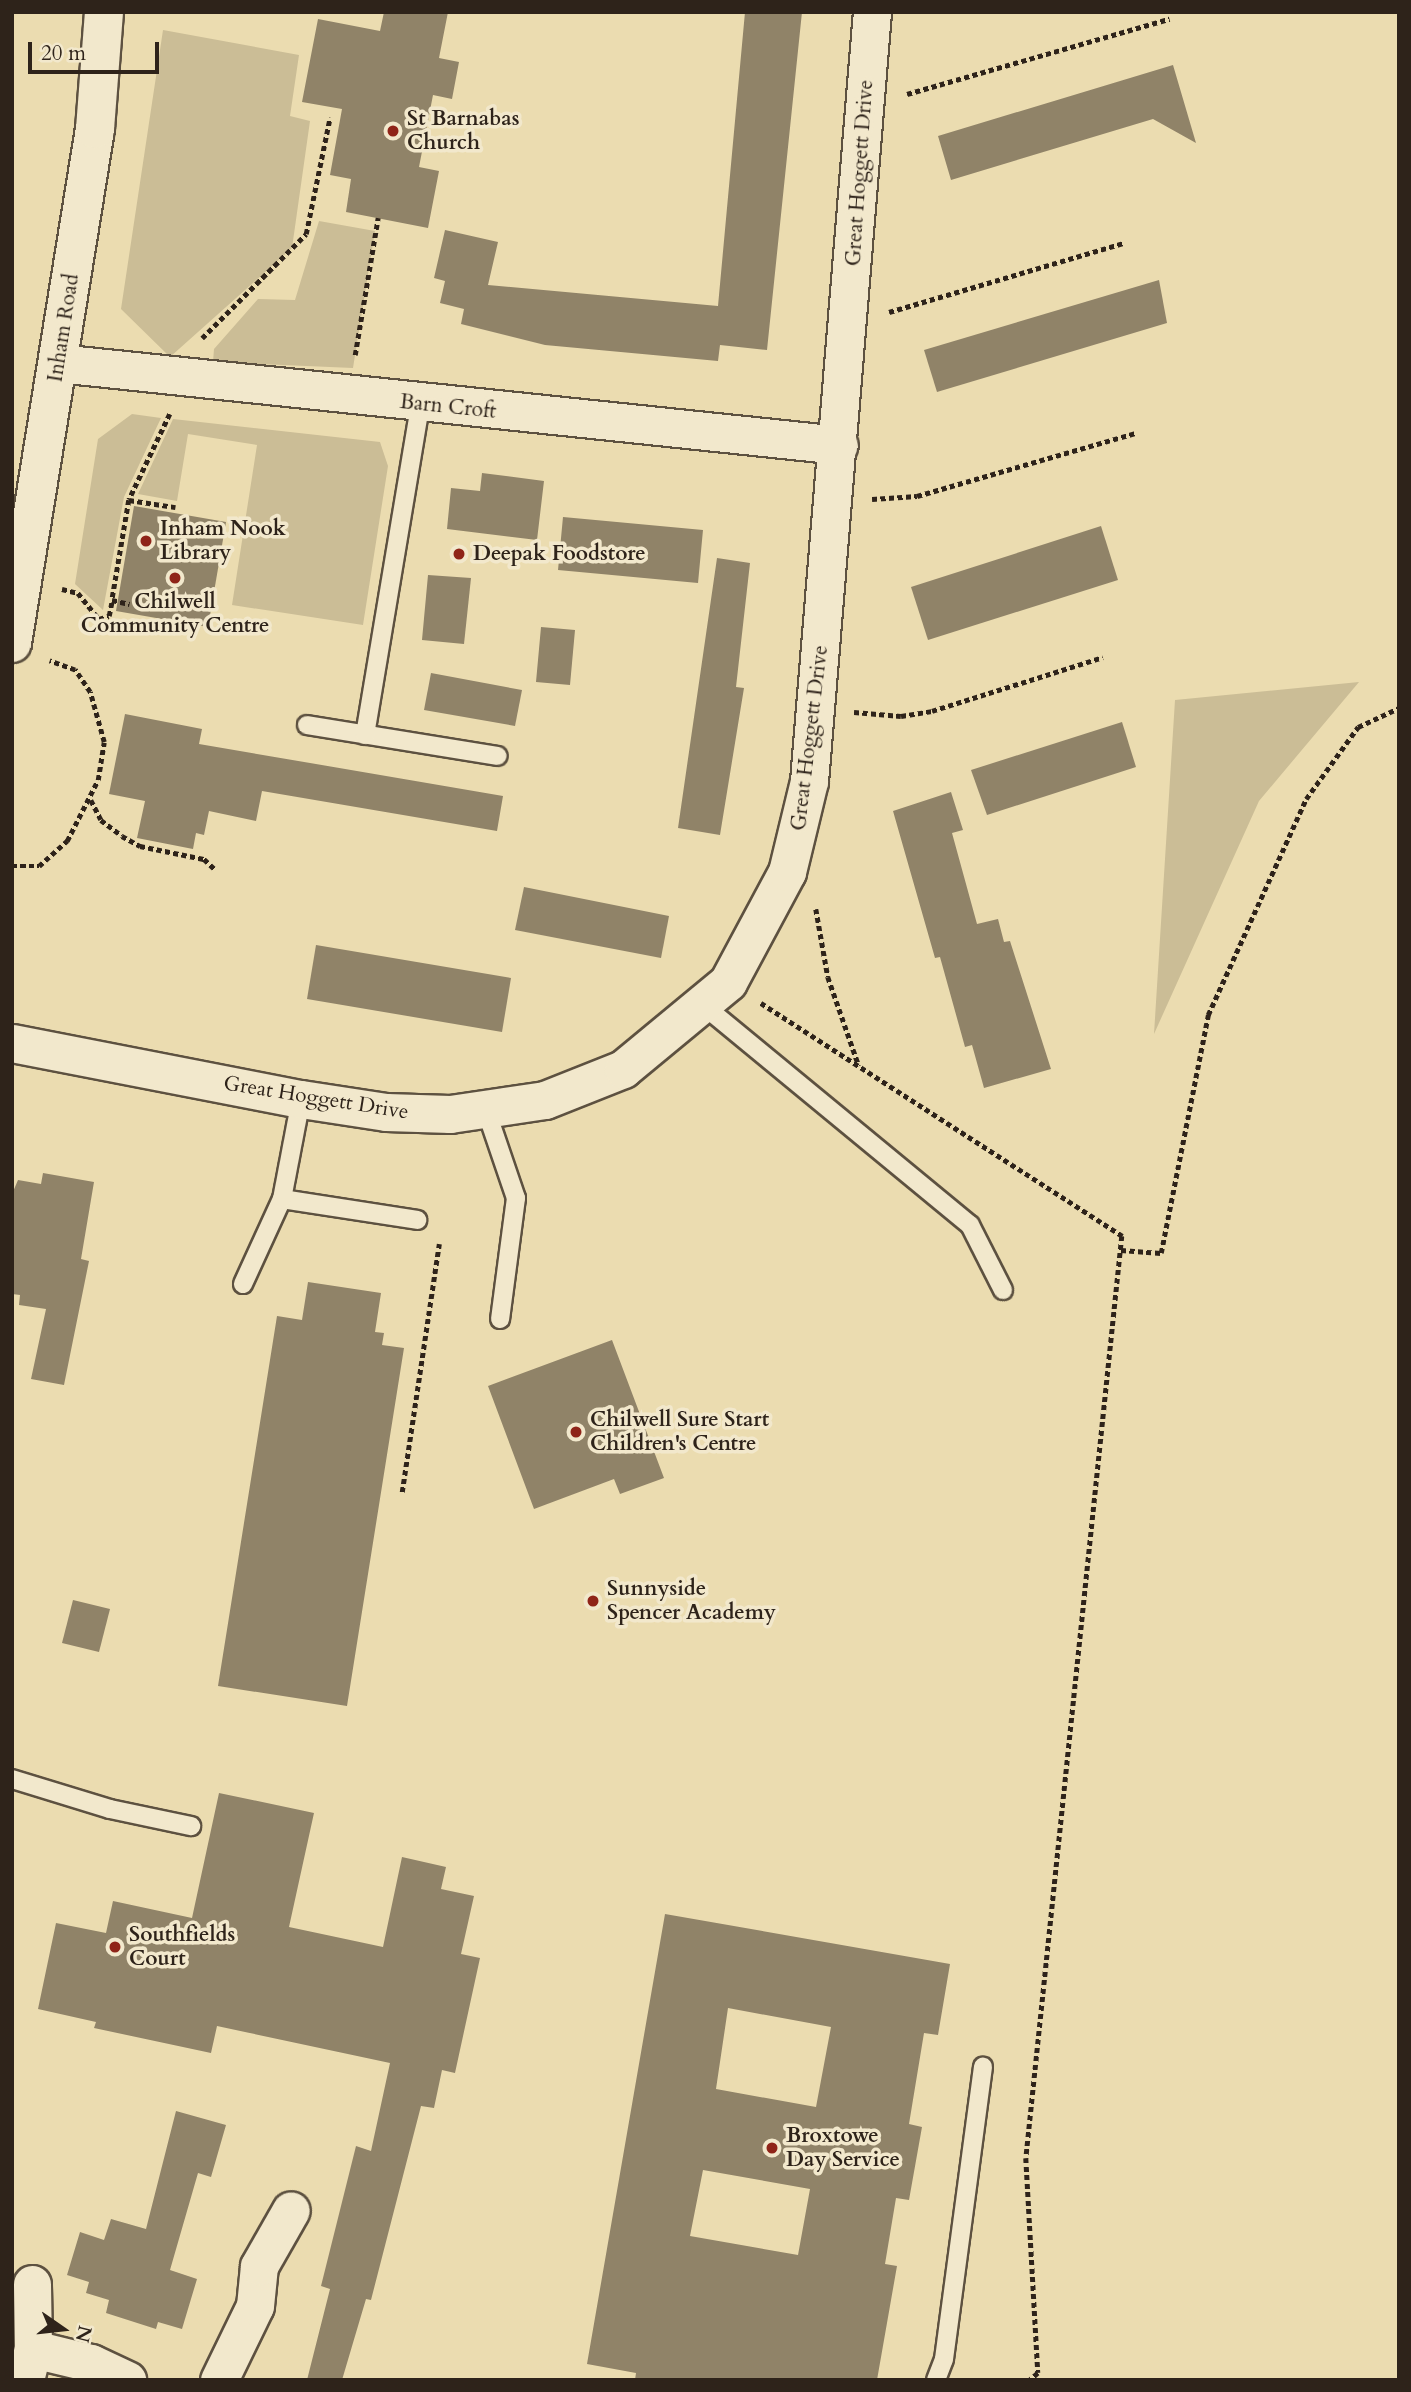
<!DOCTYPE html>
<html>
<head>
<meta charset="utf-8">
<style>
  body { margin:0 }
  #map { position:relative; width:1411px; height:2392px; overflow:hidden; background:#ebdcb0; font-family:Cardo,serif }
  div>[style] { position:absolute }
  .green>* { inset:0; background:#cbbd96 }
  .building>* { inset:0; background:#908368 }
  .path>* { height:4.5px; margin-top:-2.25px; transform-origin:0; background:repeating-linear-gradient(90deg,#2e231a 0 5px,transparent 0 8.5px) }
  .roads { filter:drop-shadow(2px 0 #5d5140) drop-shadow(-2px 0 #5d5140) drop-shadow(0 2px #5d5140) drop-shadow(0 -2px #5d5140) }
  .service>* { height:18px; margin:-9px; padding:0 9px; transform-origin:9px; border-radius:9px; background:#f2e8cc }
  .minor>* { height:37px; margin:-18.5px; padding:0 18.5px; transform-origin:18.5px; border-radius:18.5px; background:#f2e8cc }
  .tertiary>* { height:38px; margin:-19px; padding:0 19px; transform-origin:19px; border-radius:19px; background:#f2e8cc }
  .dots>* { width:19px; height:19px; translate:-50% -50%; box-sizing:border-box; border:4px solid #f2e8cc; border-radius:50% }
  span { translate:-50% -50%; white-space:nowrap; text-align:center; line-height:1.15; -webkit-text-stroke:7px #f2e8cc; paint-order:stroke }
  .poi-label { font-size:21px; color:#2e231a; font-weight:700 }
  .left { translate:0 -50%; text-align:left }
  .street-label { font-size:21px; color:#2e231a }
  .frame { position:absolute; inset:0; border:14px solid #2e231a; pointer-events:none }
  .north { position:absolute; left:28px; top:2294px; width:70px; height:70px; -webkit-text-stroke:5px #f2e8cc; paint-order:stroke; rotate:104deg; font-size:19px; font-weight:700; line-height:28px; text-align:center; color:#2e231a }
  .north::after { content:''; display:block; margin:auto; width:24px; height:32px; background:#2e231a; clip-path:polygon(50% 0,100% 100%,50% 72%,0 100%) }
  .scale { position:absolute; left:28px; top:42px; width:131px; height:32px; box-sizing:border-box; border:4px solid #2e231a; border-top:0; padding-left:9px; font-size:21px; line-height:24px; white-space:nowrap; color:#2e231a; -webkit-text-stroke:5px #f2e8cc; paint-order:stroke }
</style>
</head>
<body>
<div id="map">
  <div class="green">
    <i style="clip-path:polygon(163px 30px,299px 55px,290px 116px,310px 121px,292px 248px,170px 357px,121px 309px)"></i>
    <i style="clip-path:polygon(319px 221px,375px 231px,353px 368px,213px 362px,214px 349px,258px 299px,295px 300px)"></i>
    <i style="clip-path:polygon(132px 414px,161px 418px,124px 497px,103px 610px,75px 584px,98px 439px)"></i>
    <i style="clip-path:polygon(173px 419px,380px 442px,388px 466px,363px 625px,232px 605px,257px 445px,188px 434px,177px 501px,138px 494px)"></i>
    <i style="clip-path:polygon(1359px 682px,1259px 801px,1154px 1034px,1175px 700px)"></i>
  </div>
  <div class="building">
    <i style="clip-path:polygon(384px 12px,448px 12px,439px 58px,459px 62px,452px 99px,433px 95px,419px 167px,439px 171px,428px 228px,346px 212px,351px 179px,330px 175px,342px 109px,302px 102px,318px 19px,380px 31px)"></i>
    <i style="clip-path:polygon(745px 12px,802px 12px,767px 350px,720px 345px,718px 361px,545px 345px,461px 324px,464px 309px,440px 303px,445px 281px,434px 278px,445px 230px,498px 242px,488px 285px,718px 306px)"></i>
    <i style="clip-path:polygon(1173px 65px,1196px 143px,1153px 119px,951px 180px,938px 136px)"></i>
    <i style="clip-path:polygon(1159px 280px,1167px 323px,937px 392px,924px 350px)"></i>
    <i style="clip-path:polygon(482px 473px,544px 481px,537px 540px,447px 529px,451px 488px,480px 491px)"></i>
    <i style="clip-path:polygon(134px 506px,226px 522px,208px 627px,116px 611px)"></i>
    <i style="clip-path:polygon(563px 517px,703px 530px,698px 583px,558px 570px)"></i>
    <i style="clip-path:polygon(1101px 526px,1118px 580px,928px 640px,911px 587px)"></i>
    <i style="clip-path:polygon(717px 558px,750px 563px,736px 687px,744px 688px,720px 835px,678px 828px)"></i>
    <i style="clip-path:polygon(428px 575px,471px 578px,464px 644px,422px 640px)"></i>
    <i style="clip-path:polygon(541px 627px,575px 630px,570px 685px,536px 682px)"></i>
    <i style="clip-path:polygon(431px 673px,522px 690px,515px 726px,424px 710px)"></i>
    <i style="clip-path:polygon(125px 714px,202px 729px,199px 744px,503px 796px,497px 831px,262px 791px,256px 821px,209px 811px,204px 835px,196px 833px,193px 849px,137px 838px,145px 801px,109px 794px)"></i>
    <i style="clip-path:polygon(1122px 722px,1136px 767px,987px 815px,971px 770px)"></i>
    <i style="clip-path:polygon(951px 792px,963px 830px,952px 833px,977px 924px,998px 919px,1004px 942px,1010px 941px,1051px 1069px,984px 1088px,972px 1045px,965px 1047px,940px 957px,935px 958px,893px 811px)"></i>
    <i style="clip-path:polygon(524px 887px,669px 916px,661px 958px,515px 930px)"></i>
    <i style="clip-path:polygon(316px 945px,511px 978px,502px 1032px,307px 999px)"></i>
    <i style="clip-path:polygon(43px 1173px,94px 1182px,81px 1259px,89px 1261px,64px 1385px,31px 1379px,46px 1309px,19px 1305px,20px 1295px,12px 1294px,12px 1194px,18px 1180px,41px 1184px)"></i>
    <i style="clip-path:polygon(308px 1282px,381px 1293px,375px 1332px,384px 1333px,382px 1345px,404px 1348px,347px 1706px,218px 1686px,277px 1316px,302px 1320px)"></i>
    <i style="clip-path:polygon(612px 1340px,664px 1478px,620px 1494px,614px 1479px,534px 1509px,488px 1386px)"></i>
    <i style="clip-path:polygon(73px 1600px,110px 1609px,99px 1652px,62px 1643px)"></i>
    <i style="clip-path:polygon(219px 1793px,314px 1813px,289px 1927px,383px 1947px,402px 1857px,446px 1867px,441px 1889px,474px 1896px,461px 1954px,480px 1958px,455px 2073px,442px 2070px,434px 2108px,421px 2106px,371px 2300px,366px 2299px,342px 2380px,307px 2380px,330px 2289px,321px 2286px,356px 2146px,371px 2151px,390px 2063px,217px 2026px,211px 2053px,94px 2028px,96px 2022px,38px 2009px,56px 1923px,106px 1933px,113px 1901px,192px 1918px)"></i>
    <i style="clip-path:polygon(evenodd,665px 1914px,950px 1964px,938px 2035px,924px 2033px,909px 2124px,922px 2127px,909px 2200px,896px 2198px,885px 2264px,897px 2266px,877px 2380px,635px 2380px,636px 2373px,587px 2364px,665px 1914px,728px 2008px,831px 2027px,816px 2107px,716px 2089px,728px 2008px,665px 1914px,703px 2170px,810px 2189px,798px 2255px,690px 2236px,703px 2170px)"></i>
    <i style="clip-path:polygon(176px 2111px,226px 2125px,211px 2177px,198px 2173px,170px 2270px,197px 2279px,182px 2329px,158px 2322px,156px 2329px,106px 2313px,109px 2300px,86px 2293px,89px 2282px,67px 2275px,80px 2232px,104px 2240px,111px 2219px,146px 2229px)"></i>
  </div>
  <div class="path">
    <i style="left:907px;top:94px;width:273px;rotate:-16deg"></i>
    <i style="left:889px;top:312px;width:244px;rotate:-16.4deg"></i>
    <i style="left:202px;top:338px;width:147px;rotate:-45deg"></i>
    <i style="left:306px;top:234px;width:119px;rotate:-78.4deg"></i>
    <i style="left:355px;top:355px;width:139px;rotate:-80.5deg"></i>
    <i style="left:170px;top:414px;width:95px;rotate:115.5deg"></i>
    <i style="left:129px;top:500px;width:47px;rotate:8.7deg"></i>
    <i style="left:872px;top:499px;width:45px;rotate:-3.8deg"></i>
    <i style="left:917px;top:496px;width:227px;rotate:-16.1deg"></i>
    <i style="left:129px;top:500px;width:101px;rotate:99.6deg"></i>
    <i style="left:112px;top:600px;width:18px;rotate:13deg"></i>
    <i style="left:62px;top:589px;width:16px;rotate:14deg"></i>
    <i style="left:78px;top:593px;width:33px;rotate:51deg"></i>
    <i style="left:99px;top:619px;width:10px;rotate:-17deg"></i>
    <i style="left:109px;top:616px;width:16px;rotate:-79deg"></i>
    <i style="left:854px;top:712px;width:47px;rotate:4.9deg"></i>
    <i style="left:901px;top:716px;width:31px;rotate:-9deg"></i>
    <i style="left:932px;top:711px;width:179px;rotate:-17.5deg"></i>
    <i style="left:91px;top:800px;width:22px;rotate:63deg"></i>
    <i style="left:101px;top:820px;width:26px;rotate:37deg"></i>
    <i style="left:122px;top:836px;width:21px;rotate:29deg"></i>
    <i style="left:140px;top:846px;width:65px;rotate:11.5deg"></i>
    <i style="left:204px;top:859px;width:16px;rotate:43deg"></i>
    <i style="left:12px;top:866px;width:27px"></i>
    <i style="left:39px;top:866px;width:38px;rotate:-42deg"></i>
    <i style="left:67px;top:841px;width:68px;rotate:-63.1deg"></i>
    <i style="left:98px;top:780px;width:38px;rotate:-81deg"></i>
    <i style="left:104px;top:742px;width:52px;rotate:-105.6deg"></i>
    <i style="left:90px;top:692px;width:27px;rotate:-124deg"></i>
    <i style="left:75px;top:670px;width:27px;rotate:-160deg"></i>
    <i style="left:816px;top:909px;width:69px;rotate:80deg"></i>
    <i style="left:828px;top:977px;width:94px;rotate:70.8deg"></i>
    <i style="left:761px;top:1003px;width:430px;rotate:32.8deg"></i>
    <i style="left:1122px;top:1236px;width:927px;rotate:95.94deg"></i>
    <i style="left:1026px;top:2158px;width:215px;rotate:86.8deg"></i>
    <i style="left:1038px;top:2373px;width:11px;rotate:139deg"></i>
    <i style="left:1121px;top:1250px;width:40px;rotate:4.3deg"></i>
    <i style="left:1161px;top:1253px;width:243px;rotate:-78.8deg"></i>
    <i style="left:1208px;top:1015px;width:237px;rotate:-65.6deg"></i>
    <i style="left:1306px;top:799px;width:89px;rotate:-54.2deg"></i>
    <i style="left:1358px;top:727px;width:45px;rotate:-24.9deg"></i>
    <i style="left:402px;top:1492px;width:251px;rotate:-81.5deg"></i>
  </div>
  <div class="roads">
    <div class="service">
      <i style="left:307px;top:725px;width:193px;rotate:9.2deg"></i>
      <i style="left:365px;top:735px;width:335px;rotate:-80.5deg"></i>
      <i style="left:703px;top:1005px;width:346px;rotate:39.5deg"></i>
      <i style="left:970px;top:1225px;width:73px;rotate:63.1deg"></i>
      <i style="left:486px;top:1110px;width:93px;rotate:71.2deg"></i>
      <i style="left:516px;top:1198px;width:122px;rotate:97.5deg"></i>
      <i style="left:282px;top:1199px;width:137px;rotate:8.8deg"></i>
      <i style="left:243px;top:1284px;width:94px;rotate:-65.4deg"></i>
      <i style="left:282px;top:1199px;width:102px;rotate:-79.2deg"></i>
      <i style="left:12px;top:1779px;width:102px;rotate:17deg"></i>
      <i style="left:110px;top:1809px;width:83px;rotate:11.9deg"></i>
      <i style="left:936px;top:2380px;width:22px;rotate:-69deg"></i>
      <i style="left:944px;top:2359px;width:295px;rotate:-82.4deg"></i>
    </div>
    <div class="minor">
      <i style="left:58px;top:363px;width:785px;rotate:5.99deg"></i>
      <i style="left:12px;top:1043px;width:294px;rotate:11deg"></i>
      <i style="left:301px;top:1099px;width:86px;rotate:8.7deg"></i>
      <i style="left:386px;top:1112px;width:64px;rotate:1.8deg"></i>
      <i style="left:450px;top:1114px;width:96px;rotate:-8.4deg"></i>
      <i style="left:545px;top:1100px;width:84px;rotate:-21.7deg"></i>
      <i style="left:623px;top:1069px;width:136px;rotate:-39.6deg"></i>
      <i style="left:728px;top:982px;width:125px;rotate:-61.8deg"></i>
      <i style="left:787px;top:872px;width:94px;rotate:-76.4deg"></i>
      <i style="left:809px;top:781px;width:772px;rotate:-85.32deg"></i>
      <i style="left:33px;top:2349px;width:60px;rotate:13.6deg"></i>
      <i style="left:91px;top:2363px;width:40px;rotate:25deg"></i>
      <i style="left:25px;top:2380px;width:32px;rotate:-76deg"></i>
      <i style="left:33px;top:2349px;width:65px;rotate:-90.9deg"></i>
      <i style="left:219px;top:2380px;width:82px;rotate:-64.1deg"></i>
      <i style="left:255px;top:2306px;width:40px;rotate:-84.3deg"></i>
      <i style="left:259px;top:2266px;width:64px;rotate:-60.3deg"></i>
    </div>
    <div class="tertiary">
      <i style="left:12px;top:643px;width:521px;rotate:-80.83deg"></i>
      <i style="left:95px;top:129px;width:117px;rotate:-85.6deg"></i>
    </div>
  </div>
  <div class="dots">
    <i style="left:393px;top:131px;background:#8f2418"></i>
    <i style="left:146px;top:541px;background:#8f2418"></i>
    <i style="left:459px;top:554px;background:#8f2418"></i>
    <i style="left:175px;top:578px;background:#8f2418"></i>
    <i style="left:576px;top:1432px;background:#8f2418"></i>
    <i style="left:593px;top:1601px;background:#8f2418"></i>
    <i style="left:115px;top:1947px;background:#8f2418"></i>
    <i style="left:772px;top:2148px;background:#8f2418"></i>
  </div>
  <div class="poi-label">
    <span class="left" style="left:407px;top:131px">St Barnabas<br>Church</span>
    <span class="left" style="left:160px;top:541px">Inham Nook<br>Library</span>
    <span class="left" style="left:473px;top:554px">Deepak Foodstore</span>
    <span style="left:175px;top:614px">Chilwell<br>Community Centre</span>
    <span class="left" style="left:590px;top:1432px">Chilwell Sure Start<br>Children's Centre</span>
    <span class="left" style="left:607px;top:1601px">Sunnyside<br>Spencer Academy</span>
    <span class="left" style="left:129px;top:1947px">Southfields<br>Court</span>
    <span class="left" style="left:786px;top:2148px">Broxtowe<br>Day Service</span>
  </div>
  <div class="street-label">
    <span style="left:860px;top:173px;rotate:-86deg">Great Hoggett Drive</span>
    <span style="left:64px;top:328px;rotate:-81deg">Inham Road</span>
    <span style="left:448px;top:407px;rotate:6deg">Barn Croft</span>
    <span style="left:810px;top:738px;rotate:-83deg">Great Hoggett Drive</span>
    <span style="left:316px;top:1098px;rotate:9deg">Great Hoggett Drive</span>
  </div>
  <div class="frame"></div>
  <div class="north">N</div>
  <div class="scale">20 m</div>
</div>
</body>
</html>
